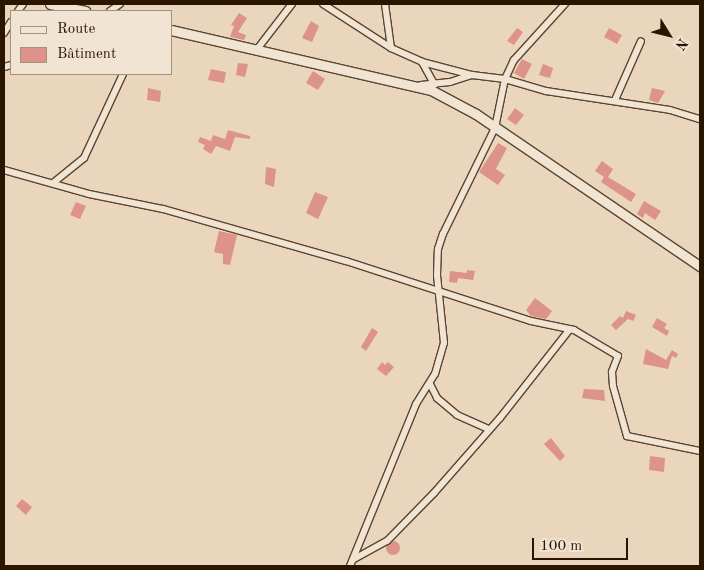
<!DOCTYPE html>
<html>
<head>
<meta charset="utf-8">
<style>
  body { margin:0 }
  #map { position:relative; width:704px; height:570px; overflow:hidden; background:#ead6bc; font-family:"Old Standard TT",serif }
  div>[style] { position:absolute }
  .building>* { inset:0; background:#dd9389 }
  .round { border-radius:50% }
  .roads { filter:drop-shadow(1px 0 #5a452f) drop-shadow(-1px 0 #5a452f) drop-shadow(0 1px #5a452f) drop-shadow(0 -1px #5a452f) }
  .street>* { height:6px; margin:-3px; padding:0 3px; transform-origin:3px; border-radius:3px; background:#f1e4d3 }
  .secondary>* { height:9px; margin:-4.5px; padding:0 4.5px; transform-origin:4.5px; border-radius:4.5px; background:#f1e4d3 }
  span { translate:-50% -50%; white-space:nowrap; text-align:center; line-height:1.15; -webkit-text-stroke:4px #f1e4d3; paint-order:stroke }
  .frame { position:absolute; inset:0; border:5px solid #2a1500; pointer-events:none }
  .legend { position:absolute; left:10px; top:10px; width:162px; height:65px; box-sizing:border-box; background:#f1e4d3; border:1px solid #a1917f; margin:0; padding:6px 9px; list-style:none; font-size:15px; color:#2a1500 }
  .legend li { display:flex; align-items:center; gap:10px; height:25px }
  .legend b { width:25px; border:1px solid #a1917f }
  .north { position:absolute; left:644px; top:10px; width:50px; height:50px; -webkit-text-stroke:4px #f1e4d3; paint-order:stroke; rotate:126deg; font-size:14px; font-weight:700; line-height:20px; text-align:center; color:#2a1500 }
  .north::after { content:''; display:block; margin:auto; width:18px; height:22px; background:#2a1500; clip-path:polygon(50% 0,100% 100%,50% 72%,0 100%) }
  .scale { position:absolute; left:532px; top:538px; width:96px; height:22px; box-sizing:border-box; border:2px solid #2a1500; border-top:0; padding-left:6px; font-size:15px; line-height:18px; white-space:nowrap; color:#2a1500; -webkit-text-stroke:4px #f1e4d3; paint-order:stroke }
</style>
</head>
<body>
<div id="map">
  <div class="building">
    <i style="clip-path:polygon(239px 13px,247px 18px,238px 32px,246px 35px,244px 40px,230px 37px,234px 26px,231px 25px)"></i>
    <i style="clip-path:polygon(311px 21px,319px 26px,312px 42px,302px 38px)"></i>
    <i style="clip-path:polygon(517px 28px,523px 32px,514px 45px,507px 41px)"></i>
    <i style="clip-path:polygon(609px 28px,622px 35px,617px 44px,604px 37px)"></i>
    <i style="clip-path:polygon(522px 59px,532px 64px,524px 79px,514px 73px)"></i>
    <i style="clip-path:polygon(238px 63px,248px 64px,245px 77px,236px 75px)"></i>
    <i style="clip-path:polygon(543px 64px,553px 68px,550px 78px,539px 75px)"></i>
    <i style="clip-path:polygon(211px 69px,226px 72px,224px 83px,208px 80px)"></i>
    <i style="clip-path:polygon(313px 71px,325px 79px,318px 90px,306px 83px)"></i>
    <i style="clip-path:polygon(148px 88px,161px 91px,160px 102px,147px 100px)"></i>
    <i style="clip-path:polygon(652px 88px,665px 91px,658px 103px,649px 100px)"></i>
    <i style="clip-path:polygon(515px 108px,524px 115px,516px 125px,507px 119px)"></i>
    <i style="clip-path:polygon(228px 130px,250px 136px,250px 139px,235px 137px,230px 151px,216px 146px,211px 154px,203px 149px,205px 145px,198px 142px,200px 137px,211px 141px,213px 135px,225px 139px)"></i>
    <i style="clip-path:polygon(498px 143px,507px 148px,496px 169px,505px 175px,498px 185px,479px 172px)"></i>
    <i style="clip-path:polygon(602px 161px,613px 169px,608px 177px,636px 194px,631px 202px,601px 182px,604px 177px,595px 171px)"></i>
    <i style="clip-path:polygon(266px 167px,276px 169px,274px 187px,265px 184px)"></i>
    <i style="clip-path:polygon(315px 192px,328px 197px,318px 219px,306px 213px)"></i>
    <i style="clip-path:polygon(644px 201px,661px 211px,655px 220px,645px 213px,643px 218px,637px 214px)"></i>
    <i style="clip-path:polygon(76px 202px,86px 206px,80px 219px,70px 215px)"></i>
    <i style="clip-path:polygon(219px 231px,237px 235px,230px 265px,223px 264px,223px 254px,214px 252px)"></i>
    <i style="clip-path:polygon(467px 270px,475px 271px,473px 280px,458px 278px,457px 283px,449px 282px,450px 271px,467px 273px)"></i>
    <i style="clip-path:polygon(535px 298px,552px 311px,546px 319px,531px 316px,526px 310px)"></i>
    <i style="clip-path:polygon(626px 311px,636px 315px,633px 321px,628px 319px,616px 330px,611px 325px,620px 316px,623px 318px)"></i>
    <i style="clip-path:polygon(657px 318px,667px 324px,664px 328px,669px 331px,667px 336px,652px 327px)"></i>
    <i style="clip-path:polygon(372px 328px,378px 332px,366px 351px,361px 347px)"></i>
    <i style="clip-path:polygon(646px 349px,666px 360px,672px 350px,678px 354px,676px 358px,672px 356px,668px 369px,643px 364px)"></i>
    <i style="clip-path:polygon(382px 362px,385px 365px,388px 362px,394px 367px,386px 376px,377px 369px)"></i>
    <i style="clip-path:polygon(584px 389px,604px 390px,605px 401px,582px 398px)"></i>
    <i style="clip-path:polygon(551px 438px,565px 456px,560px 461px,544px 444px)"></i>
    <i style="clip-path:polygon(650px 456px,665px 458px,664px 472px,649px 470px)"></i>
    <i style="clip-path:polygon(22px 499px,32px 507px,26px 515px,16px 506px)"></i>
    <i class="round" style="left:386px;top:541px;width:14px;height:14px"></i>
  </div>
  <div class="roads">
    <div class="street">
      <i style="left:323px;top:4px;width:81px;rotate:32.9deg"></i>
      <i style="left:391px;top:48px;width:34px;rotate:24deg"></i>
      <i style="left:422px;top:62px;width:52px;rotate:14.6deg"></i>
      <i style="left:385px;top:4px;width:44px;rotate:82.2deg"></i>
      <i style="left:18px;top:11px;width:9px;rotate:-54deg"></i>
      <i style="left:110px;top:11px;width:12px;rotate:-35deg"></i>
      <i style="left:4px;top:33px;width:13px;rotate:-58deg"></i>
      <i style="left:258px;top:48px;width:56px;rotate:-52.3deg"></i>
      <i style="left:422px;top:62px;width:26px;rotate:61deg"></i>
      <i style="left:4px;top:67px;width:7px;rotate:-16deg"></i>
      <i style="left:421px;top:85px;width:29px;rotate:-6deg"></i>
      <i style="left:450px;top:82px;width:23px;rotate:-18deg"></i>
      <i style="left:472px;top:75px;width:33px;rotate:7deg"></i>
      <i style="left:505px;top:79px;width:43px;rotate:16.3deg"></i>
      <i style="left:546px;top:91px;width:125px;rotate:8.7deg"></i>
      <i style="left:670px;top:110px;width:31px;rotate:17deg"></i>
      <i style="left:615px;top:100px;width:64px;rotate:-66.2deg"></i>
      <i style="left:4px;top:170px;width:88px;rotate:15.8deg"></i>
      <i style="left:89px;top:194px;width:76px;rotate:11.5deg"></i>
      <i style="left:163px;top:209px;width:190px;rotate:15.9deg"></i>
      <i style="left:346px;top:261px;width:194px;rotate:18deg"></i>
      <i style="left:531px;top:321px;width:44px;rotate:11.8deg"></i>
      <i style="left:574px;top:330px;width:51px;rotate:30.6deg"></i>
      <i style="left:618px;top:356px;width:17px;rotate:111deg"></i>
      <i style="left:612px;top:372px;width:14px;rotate:86deg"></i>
      <i style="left:613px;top:386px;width:52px;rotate:74.4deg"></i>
      <i style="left:627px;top:436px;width:75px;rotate:11.6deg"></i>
      <i style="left:53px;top:183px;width:40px;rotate:-39deg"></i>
      <i style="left:84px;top:158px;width:93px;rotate:-65.1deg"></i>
      <i style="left:430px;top:384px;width:16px;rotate:63deg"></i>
      <i style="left:437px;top:398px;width:26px;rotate:40deg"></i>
      <i style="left:457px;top:415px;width:35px;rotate:24deg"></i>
      <i style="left:354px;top:559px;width:38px;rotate:-29deg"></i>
      <i style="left:387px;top:541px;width:67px;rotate:-45.6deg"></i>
      <i style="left:434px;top:493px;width:100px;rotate:-48.7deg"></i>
      <i style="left:500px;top:418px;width:113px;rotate:-51.8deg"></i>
      <i style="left:350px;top:566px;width:175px;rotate:-67.8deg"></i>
      <i style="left:416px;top:404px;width:36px;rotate:-58deg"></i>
      <i style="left:435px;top:374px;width:32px;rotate:-74deg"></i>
      <i style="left:444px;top:343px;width:68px;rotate:-95.9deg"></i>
      <i style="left:437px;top:275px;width:26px;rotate:-88deg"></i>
      <i style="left:438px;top:249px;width:16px;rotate:-72deg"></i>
      <i style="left:443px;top:234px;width:118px;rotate:-63.9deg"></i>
      <i style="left:495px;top:128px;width:50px;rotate:-78.5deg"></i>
      <i style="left:505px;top:79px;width:21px;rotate:-65deg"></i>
      <i style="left:514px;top:60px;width:76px;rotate:-47.7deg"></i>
    </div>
    <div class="secondary">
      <i style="left:50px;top:4px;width:36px;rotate:11deg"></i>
      <i style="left:171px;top:30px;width:267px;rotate:13deg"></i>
      <i style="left:431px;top:90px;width:51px;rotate:28.1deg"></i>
      <i style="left:476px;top:114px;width:271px;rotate:34.2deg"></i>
    </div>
  </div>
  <div class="frame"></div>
  <ul class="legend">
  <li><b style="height:6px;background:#f1e4d3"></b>Route</li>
  <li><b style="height:14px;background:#dd9389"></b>Bâtiment</li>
  </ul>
  <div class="north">N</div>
  <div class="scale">100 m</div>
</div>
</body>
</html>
